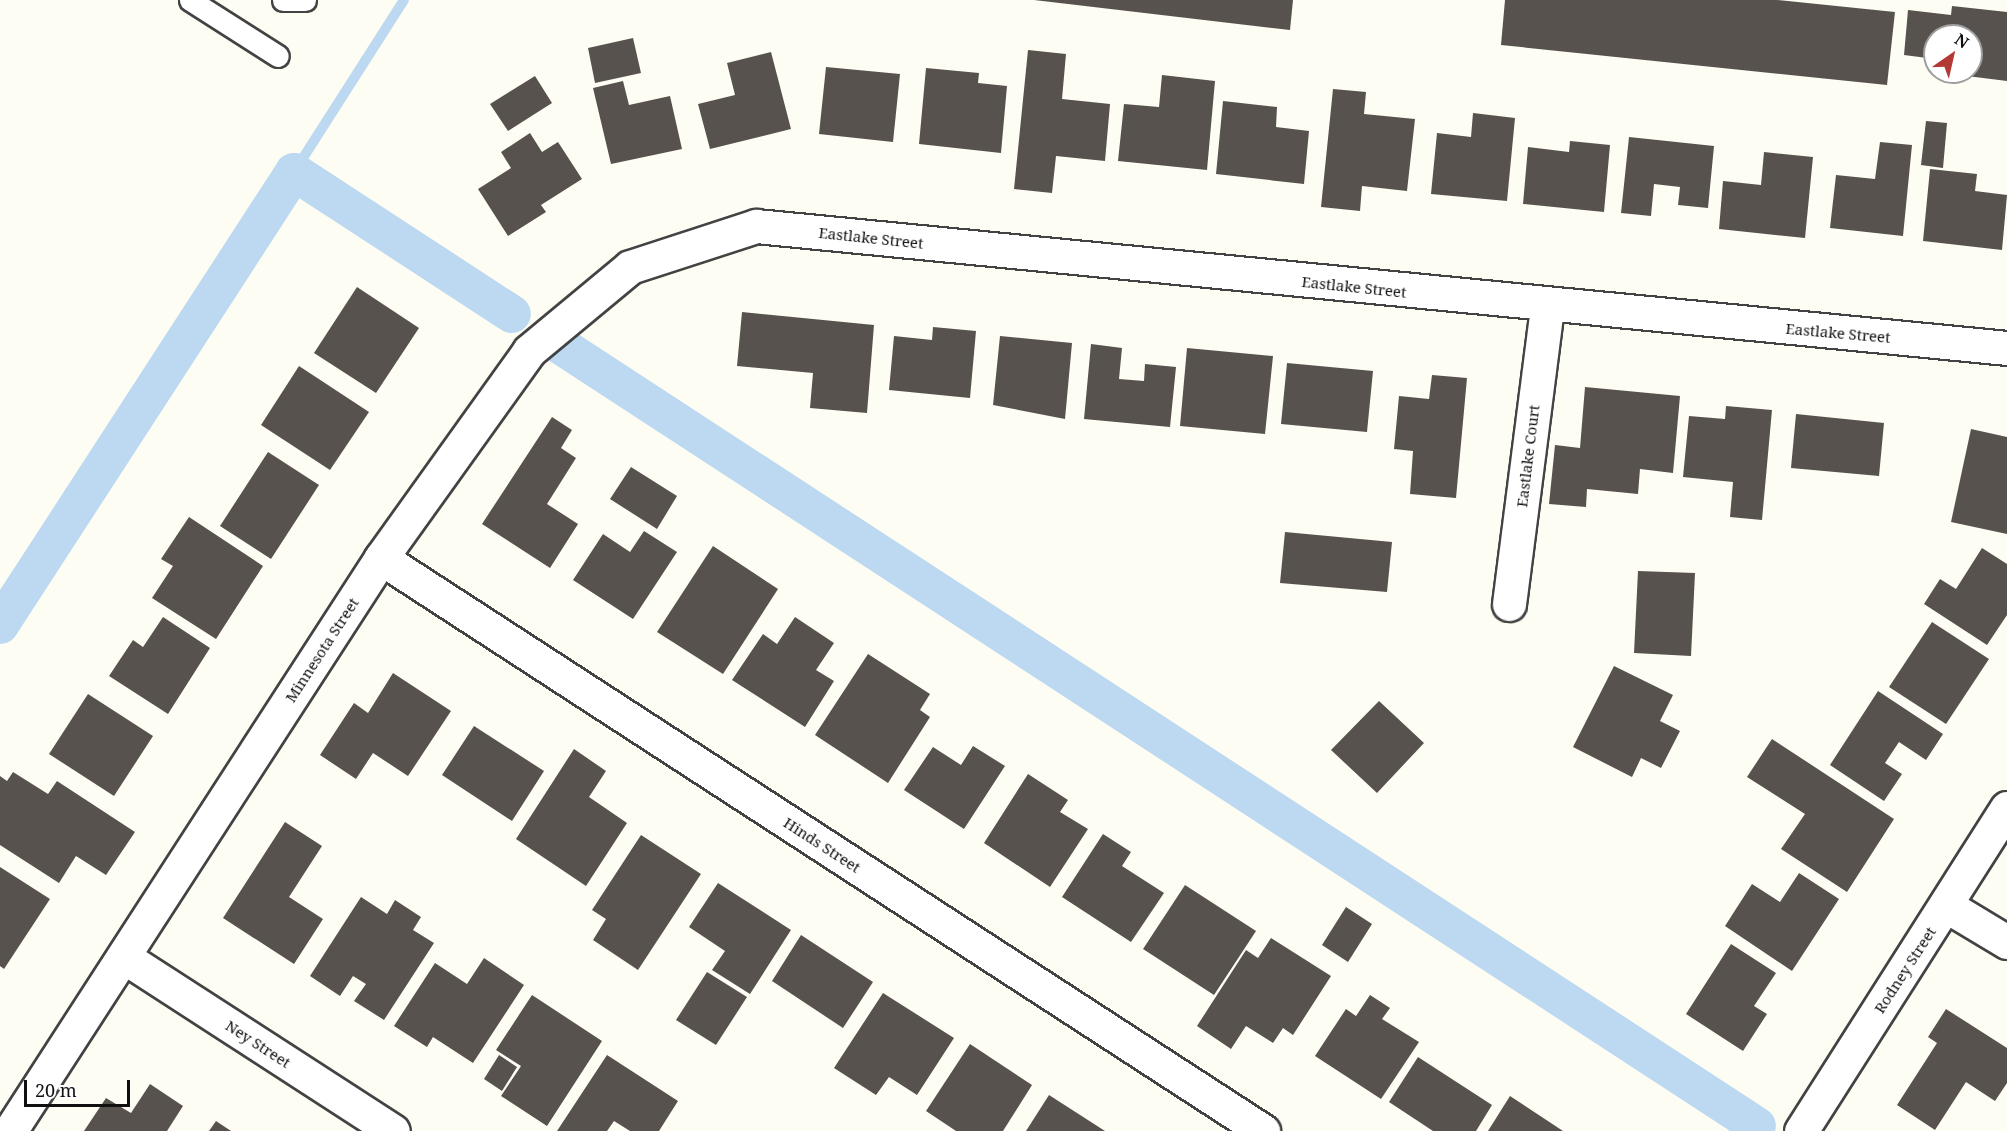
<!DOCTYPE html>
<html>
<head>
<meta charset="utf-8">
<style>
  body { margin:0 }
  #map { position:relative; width:2007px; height:1131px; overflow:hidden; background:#fefdf3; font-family:"Noto Serif",serif }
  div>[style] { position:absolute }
  .stream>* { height:10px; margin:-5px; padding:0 5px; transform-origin:5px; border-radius:5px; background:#bcd9f1 }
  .canal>* { height:38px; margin:-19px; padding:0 19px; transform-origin:19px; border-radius:19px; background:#bcd9f1 }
  .building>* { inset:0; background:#57524d }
  .roads { filter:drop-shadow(2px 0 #434343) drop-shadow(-2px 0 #434343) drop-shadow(0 2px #434343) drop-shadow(0 -2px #434343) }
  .service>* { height:21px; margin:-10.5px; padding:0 10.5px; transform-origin:10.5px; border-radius:10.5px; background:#fff }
  .minor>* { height:33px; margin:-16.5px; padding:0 16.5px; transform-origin:16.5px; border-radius:16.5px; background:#fff }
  span { translate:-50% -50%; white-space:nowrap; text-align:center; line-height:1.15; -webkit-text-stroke:6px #fff; paint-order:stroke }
  .street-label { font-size:15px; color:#101010 }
  .north { position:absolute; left:1923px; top:24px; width:60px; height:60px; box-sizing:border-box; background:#fff; border:2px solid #9f9f9f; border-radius:50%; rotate:34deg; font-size:16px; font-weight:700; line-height:24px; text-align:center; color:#101010 }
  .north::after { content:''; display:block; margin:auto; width:21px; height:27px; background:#b33934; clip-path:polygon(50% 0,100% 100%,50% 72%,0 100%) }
  .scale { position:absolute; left:24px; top:1080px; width:106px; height:27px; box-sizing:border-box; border:3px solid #101010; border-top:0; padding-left:8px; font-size:18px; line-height:21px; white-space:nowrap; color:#101010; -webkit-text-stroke:4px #fff; paint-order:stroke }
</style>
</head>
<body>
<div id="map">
  <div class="stream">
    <i style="left:294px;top:172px;width:204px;rotate:-57.4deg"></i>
  </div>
  <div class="canal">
    <i style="left:560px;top:345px;width:1429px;rotate:33.12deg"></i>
    <i style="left:0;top:625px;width:540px;rotate:-57.02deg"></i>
    <i style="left:294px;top:172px;width:260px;rotate:33.1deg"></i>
  </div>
  <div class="building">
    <i style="clip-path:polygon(1034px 0,1293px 0,1290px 30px)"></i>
    <i style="clip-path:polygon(1505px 0,1777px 0,1895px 12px,1887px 85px,1501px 45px)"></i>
    <i style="clip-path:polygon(1952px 6px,2007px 12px,2007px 81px,1951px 74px,1971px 72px,1971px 36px,1935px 36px,1935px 59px,1904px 55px,1908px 10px,1951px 15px)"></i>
    <i style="clip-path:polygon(633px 38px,641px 73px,595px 83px,588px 48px)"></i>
    <i style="clip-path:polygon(1028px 50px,1066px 54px,1062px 99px,1110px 104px,1105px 161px,1056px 156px,1052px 193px,1014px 189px)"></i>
    <i style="clip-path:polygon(771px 52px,791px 129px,710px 149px,698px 104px,735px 95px,727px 63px)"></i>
    <i style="clip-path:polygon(826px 67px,900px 74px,893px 142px,819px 134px)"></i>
    <i style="clip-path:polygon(926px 68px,979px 73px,978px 83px,1007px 86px,1001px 153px,919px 144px)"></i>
    <i style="clip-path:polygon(1162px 75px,1215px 81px,1207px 170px,1118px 161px,1124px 104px,1159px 107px)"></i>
    <i style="clip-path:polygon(535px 76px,552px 103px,508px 131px,490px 104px)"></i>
    <i style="clip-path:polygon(623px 81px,629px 105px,670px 96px,682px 149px,611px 164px,593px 88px)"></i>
    <i style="clip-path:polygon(1333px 89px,1366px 92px,1364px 114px,1415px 119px,1407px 191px,1362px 186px,1360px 211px,1321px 207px)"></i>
    <i style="clip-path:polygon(1223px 101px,1277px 107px,1276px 127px,1309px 131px,1304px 184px,1216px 174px)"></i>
    <i style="clip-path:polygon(1473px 113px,1515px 118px,1507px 201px,1431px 194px,1437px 133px,1471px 137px)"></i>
    <i style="clip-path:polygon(1926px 121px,1947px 123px,1943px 168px,1921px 165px)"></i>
    <i style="clip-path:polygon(530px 133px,542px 152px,558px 142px,582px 179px,541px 205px,546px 212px,508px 236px,478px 189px,511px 168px,501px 152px)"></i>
    <i style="clip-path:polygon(1629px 137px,1714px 146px,1708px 208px,1678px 205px,1680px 187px,1654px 184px,1651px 216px,1621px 213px)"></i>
    <i style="clip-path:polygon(1570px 141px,1610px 145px,1604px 212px,1523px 204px,1528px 147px,1569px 152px)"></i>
    <i style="clip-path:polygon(1880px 142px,1912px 145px,1903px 236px,1830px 228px,1836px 175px,1875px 179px)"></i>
    <i style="clip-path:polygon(1764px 152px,1813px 157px,1805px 238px,1719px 229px,1723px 181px,1761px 185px)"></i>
    <i style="clip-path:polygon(1930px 169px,1977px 174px,1975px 191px,2007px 195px,2002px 250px,1923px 241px)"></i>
    <i style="clip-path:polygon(357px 287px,419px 328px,376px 393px,314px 353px)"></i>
    <i style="clip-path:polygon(742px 312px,874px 325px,867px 413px,810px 408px,813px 373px,737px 366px)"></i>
    <i style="clip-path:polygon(933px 327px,976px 331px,970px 398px,889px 390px,894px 336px,932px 340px)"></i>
    <i style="clip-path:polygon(1000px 336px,1072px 343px,1065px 419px,993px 405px)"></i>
    <i style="clip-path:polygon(1091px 344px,1122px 348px,1119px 379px,1144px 381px,1145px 364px,1176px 367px,1170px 427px,1084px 419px)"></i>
    <i style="clip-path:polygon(1187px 348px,1273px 356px,1265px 434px,1180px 426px)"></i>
    <i style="clip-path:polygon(1287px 363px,1373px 371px,1367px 432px,1281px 424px)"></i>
    <i style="clip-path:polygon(299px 366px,369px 412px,330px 470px,261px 425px)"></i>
    <i style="clip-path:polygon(1432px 375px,1467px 378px,1456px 498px,1410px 494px,1413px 451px,1394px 449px,1399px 396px,1429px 399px)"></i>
    <i style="clip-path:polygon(1585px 387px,1680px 396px,1673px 473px,1640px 469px,1638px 494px,1587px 489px,1586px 507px,1549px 504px,1555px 445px,1580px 448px)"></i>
    <i style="clip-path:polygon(1726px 406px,1772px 410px,1762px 520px,1730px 517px,1733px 482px,1683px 477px,1689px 416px,1725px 419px)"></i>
    <i style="clip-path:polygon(1796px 414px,1884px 423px,1879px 476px,1791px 468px)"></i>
    <i style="clip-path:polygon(552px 417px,572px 430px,561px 448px,576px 458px,547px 504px,578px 524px,550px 568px,482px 524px)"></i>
    <i style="clip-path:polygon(1971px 429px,2007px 437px,2007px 534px,1951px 522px)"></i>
    <i style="clip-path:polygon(268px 452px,319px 485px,271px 559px,220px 526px)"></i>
    <i style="clip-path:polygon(631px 467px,677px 496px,657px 529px,610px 499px)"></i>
    <i style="clip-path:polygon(189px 517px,263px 566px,216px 639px,152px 598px,173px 566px,161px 559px)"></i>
    <i style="clip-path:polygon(644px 531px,677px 552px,633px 619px,573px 580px,603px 534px,630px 552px)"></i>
    <i style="clip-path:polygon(1285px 532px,1392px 542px,1387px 592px,1280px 583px)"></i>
    <i style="clip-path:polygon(713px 546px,778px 589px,723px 674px,657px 632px)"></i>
    <i style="clip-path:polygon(1982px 548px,2007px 564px,2007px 615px,1987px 645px,1924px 604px,1940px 579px,1956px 589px)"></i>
    <i style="clip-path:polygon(1638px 571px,1695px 573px,1691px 656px,1634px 653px)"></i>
    <i style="clip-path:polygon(163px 617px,210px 648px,168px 714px,109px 676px,133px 640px,143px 647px)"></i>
    <i style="clip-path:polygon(795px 617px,834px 643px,816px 670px,834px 681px,805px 727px,732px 680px,763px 634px,777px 644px)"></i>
    <i style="clip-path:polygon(1932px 622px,1989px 659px,1946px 724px,1889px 687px)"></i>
    <i style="clip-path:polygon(868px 654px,930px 694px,920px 710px,930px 717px,888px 783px,815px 735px)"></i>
    <i style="clip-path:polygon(1614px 666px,1673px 695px,1660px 721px,1680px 731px,1661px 768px,1641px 758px,1632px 777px,1573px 747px)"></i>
    <i style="clip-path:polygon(393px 673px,451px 711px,408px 776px,373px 753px,356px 779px,320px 755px,354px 703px,368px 713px)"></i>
    <i style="clip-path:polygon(1878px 691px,1943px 734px,1926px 760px,1899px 742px,1885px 763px,1902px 774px,1884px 801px,1830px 765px)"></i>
    <i style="clip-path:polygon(88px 694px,153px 736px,114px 796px,49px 754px)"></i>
    <i style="clip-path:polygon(1379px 701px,1424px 743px,1377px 793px,1331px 750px)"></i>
    <i style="clip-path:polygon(474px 726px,544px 771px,512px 821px,442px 775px)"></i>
    <i style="clip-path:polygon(1772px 739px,1894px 819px,1847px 892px,1781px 849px,1805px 814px,1747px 777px)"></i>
    <i style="clip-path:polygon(973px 746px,1005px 766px,964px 829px,904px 790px,933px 747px,961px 765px)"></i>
    <i style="clip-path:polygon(574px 749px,606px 771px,589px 797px,627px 823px,586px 886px,516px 839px)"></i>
    <i style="clip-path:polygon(13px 772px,48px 794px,57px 781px,135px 832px,106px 875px,76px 856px,59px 883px,0 845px,0 776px,7px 781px)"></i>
    <i style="clip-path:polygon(1028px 774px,1068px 800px,1060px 812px,1088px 829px,1050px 887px,984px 843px)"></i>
    <i style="clip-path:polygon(285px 822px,322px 846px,289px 897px,323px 919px,294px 964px,223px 918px)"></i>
    <i style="clip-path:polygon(1103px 834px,1131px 852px,1122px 866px,1164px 893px,1131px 942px,1062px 897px)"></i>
    <i style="clip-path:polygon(641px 835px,701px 874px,638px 970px,593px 940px,606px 919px,592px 910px)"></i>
    <i style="clip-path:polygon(0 867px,50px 899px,4px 969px,0 966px)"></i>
    <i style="clip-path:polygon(1799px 873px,1839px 899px,1792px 971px,1725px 926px,1752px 884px,1780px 902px)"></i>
    <i style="clip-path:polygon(718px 883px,791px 930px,750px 994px,712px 970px,725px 951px,689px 927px)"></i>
    <i style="clip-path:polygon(1185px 885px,1256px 931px,1214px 995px,1143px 949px)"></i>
    <i style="clip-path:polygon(361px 897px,387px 914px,395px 900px,421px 917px,413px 930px,434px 943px,384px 1020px,354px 1001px,366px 984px,353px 976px,340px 996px,310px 976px)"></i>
    <i style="clip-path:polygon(1346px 907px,1372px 924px,1348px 962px,1322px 945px)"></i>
    <i style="clip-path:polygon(801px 935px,873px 982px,843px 1028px,772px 981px)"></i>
    <i style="clip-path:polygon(1271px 938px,1331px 976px,1293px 1035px,1283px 1028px,1273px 1043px,1246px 1026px,1231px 1049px,1197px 1026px,1246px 950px,1258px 958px)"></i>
    <i style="clip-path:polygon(1731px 944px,1776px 973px,1754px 1006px,1767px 1014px,1743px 1051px,1686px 1014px)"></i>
    <i style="clip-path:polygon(484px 958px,524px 985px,473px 1063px,433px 1037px,427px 1047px,394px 1026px,435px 963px,467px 984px)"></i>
    <i style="clip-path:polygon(707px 972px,747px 997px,716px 1045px,676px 1020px)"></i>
    <i style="clip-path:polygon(883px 993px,954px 1038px,917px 1095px,889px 1077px,876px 1095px,834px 1068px)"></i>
    <i style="clip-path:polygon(532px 995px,602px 1041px,547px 1126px,501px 1096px,521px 1066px,496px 1050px)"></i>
    <i style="clip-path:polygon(1370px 995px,1390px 1008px,1382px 1019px,1419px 1042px,1381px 1099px,1315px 1056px,1346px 1009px,1356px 1016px)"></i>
    <i style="clip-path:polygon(1946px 1009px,2007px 1048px,2007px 1083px,1995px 1101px,1966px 1082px,1935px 1130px,1897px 1105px,1937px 1043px,1928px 1037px)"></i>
    <i style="clip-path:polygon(970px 1044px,1032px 1085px,1003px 1131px,956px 1131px,926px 1111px)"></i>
    <i style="clip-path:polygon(499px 1055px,517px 1067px,502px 1091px,484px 1079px)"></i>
    <i style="clip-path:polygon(607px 1055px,678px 1101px,659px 1131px,630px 1131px,614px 1121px,607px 1131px,557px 1131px)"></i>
    <i style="clip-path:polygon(1418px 1057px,1492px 1105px,1476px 1131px,1433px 1131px,1389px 1102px)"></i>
    <i style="clip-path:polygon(150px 1084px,183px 1106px,167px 1131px,84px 1131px,106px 1098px,131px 1113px)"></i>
    <i style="clip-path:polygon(1049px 1095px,1105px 1131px,1026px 1131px)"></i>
    <i style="clip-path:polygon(1510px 1096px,1563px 1131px,1488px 1131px)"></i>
    <i style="clip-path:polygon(216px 1121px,231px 1131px,209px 1131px)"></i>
  </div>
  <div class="roads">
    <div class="service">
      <i style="left:190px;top:0;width:104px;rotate:32.5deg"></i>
      <i style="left:283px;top:0;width:22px"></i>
    </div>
    <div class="minor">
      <i style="left:381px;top:558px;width:1052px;rotate:33.01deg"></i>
      <i style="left:1509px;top:604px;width:299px;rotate:-82.7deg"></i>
      <i style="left:1947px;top:906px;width:70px;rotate:31deg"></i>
      <i style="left:124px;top:957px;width:320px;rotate:32.9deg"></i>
      <i style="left:10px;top:1131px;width:683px;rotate:-57.08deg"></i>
      <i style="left:381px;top:558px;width:254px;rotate:-54.4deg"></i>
      <i style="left:529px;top:351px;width:131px;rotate:-39.7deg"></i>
      <i style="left:630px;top:267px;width:133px;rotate:-18deg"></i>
      <i style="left:756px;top:226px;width:1257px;rotate:5.57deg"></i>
      <i style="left:1801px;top:1131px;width:383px;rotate:-57.5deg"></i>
    </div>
  </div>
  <div class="street-label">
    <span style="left:871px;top:238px;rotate:6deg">Eastlake Street</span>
    <span style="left:1354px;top:287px;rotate:6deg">Eastlake Street</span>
    <span style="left:1838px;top:333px;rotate:5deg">Eastlake Street</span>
    <span style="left:1528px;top:456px;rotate:-83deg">Eastlake Court</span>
    <span style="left:322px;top:650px;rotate:-57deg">Minnesota Street</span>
    <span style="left:822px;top:845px;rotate:33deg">Hinds Street</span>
    <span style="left:1905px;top:970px;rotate:-57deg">Rodney Street</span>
    <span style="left:258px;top:1044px;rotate:33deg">Ney Street</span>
  </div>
  <div class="north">N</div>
  <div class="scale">20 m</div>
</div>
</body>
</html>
